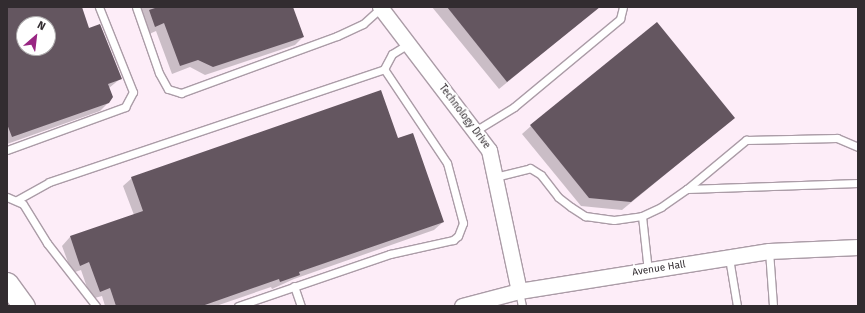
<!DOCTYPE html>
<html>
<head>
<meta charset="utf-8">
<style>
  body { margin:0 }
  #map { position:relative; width:865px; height:313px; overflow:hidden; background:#fdedf8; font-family:"Fira Sans",sans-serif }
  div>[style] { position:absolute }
  .shadow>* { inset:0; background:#0003 }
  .building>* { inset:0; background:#645660 }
  .roads { filter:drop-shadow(1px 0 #ab9ca7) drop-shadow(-1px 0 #ab9ca7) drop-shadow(0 1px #ab9ca7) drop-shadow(0 -1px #ab9ca7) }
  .lane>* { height:7px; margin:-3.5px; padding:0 3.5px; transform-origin:3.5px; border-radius:3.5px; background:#fff }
  .street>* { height:15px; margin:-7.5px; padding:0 7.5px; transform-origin:7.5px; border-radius:7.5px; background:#fff }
  .secondary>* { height:21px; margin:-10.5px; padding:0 10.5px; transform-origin:10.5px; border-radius:10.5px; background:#fff }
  span { translate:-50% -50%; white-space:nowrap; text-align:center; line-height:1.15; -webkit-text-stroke:4px #fff; paint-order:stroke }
  .street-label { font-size:10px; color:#322c30 }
  .frame { position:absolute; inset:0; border:8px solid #322c30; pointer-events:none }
  .north { position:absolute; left:16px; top:16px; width:40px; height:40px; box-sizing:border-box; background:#fff; border:1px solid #adabac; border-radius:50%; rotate:28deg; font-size:11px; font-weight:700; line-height:16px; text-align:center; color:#322c30 }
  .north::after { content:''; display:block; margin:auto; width:14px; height:18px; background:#992683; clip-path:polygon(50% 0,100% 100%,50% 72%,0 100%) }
</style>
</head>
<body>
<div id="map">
  <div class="shadow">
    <i style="clip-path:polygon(evenodd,7px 7px,81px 7px,88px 29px,120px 79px,109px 88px,108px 103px,100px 111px,7px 144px,7px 7px,24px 24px,48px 24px,48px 48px,24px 48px,24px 24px)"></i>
    <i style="clip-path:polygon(137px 7px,292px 7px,303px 37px,295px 45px,205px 75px,190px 67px,172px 74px,156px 31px,147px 35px)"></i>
    <i style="clip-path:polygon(432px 7px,599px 7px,499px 89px)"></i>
    <i style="clip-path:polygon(734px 118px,622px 210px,581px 206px,522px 134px,531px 126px)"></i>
    <i style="clip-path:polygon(397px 139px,443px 222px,434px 230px,294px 279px,272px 289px,271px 287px,216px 306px,105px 306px,102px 296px,91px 299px,81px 270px,72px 273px,62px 246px,70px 237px,134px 215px,123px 186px,132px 178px)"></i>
  </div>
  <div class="building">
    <i style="clip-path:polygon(evenodd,7px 7px,82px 7px,89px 28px,100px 24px,122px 79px,108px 84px,113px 97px,109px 103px,12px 137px,7px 124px,7px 7px,24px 24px,48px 24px,48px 48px,24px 48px,24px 24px)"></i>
    <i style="clip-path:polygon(158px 7px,293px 7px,304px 37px,213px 67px,198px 60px,180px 66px,164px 23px,155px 27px,149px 10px)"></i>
    <i style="clip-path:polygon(447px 7px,600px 7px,507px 82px)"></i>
    <i style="clip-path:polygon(657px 22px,735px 118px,631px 202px,589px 198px,530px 125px)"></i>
    <i style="clip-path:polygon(381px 90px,398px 138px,413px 133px,444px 222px,299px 272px,300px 275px,280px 282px,279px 279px,202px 306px,116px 306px,110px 288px,100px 292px,89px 262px,80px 266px,70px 236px,143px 211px,131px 177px)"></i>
  </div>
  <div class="roads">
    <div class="lane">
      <i style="left:136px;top:7px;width:70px;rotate:70.8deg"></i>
      <i style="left:159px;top:73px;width:18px;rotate:61deg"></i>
      <i style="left:168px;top:89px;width:14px;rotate:17deg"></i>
      <i style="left:181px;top:93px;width:166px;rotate:-20.1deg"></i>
      <i style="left:337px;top:36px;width:29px;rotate:-25deg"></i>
      <i style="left:363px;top:24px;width:24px;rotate:-42deg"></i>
      <i style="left:475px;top:131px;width:46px;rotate:-31.6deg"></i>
      <i style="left:514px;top:107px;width:138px;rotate:-39.7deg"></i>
      <i style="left:620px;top:19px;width:12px;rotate:-76deg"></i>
      <i style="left:7px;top:150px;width:126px;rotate:-20deg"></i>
      <i style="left:125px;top:107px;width:17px;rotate:-62deg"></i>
      <i style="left:133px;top:92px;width:92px;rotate:-111.8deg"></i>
      <i style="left:495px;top:177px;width:36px;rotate:-14deg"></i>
      <i style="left:530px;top:168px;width:13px;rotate:32deg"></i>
      <i style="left:541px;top:175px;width:28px;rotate:52deg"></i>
      <i style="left:558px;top:197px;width:16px;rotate:38deg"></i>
      <i style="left:571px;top:207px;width:17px;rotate:33deg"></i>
      <i style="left:585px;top:216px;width:29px;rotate:8deg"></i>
      <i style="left:614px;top:220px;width:28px;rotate:-8deg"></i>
      <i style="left:642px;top:216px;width:21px;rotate:-25deg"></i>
      <i style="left:661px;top:207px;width:32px;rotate:-35deg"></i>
      <i style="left:687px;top:189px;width:171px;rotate:-2deg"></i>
      <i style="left:687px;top:189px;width:77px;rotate:-39.7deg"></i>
      <i style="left:746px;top:140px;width:91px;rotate:-1.3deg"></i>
      <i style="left:837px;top:138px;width:23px;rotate:23deg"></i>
      <i style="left:7px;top:197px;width:17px;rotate:24deg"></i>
      <i style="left:23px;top:204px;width:46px;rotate:58.4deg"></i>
      <i style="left:47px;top:243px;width:80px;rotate:52.1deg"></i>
      <i style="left:17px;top:200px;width:37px;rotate:-29deg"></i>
      <i style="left:49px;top:182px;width:354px;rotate:-18.6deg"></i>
      <i style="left:642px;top:216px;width:55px;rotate:83.8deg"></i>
      <i style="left:769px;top:251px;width:55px;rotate:85.8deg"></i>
      <i style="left:729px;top:258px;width:49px;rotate:80.5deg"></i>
      <i style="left:294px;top:286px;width:21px;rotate:71deg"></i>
      <i style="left:519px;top:291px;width:15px;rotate:79deg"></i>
      <i style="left:238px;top:306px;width:161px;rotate:-18.9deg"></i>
      <i style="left:390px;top:254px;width:65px;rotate:-12.5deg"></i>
      <i style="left:453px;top:240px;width:6px;rotate:-39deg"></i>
      <i style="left:458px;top:236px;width:14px;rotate:-69deg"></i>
      <i style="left:463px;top:223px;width:62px;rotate:-104.9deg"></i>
      <i style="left:447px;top:163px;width:113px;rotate:-123.8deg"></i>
      <i style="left:384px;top:69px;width:17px;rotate:-62deg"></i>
      <i style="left:392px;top:54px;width:19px;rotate:-32deg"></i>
    </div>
    <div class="street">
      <i style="left:380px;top:7px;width:180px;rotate:52.7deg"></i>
      <i style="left:489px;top:150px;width:144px;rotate:78deg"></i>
      <i style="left:462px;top:306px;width:59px;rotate:-14.7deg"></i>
      <i style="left:519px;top:291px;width:253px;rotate:-9.1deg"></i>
      <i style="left:769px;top:251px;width:89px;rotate:-2.6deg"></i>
    </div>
    <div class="secondary">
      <i style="left:7px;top:283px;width:29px;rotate:54deg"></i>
    </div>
  </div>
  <div class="street-label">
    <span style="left:464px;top:117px;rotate:53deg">Technology Drive</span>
    <span style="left:659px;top:269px;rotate:-9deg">Avenue Hall</span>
  </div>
  <div class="frame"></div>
  <div class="north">N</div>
</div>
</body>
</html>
